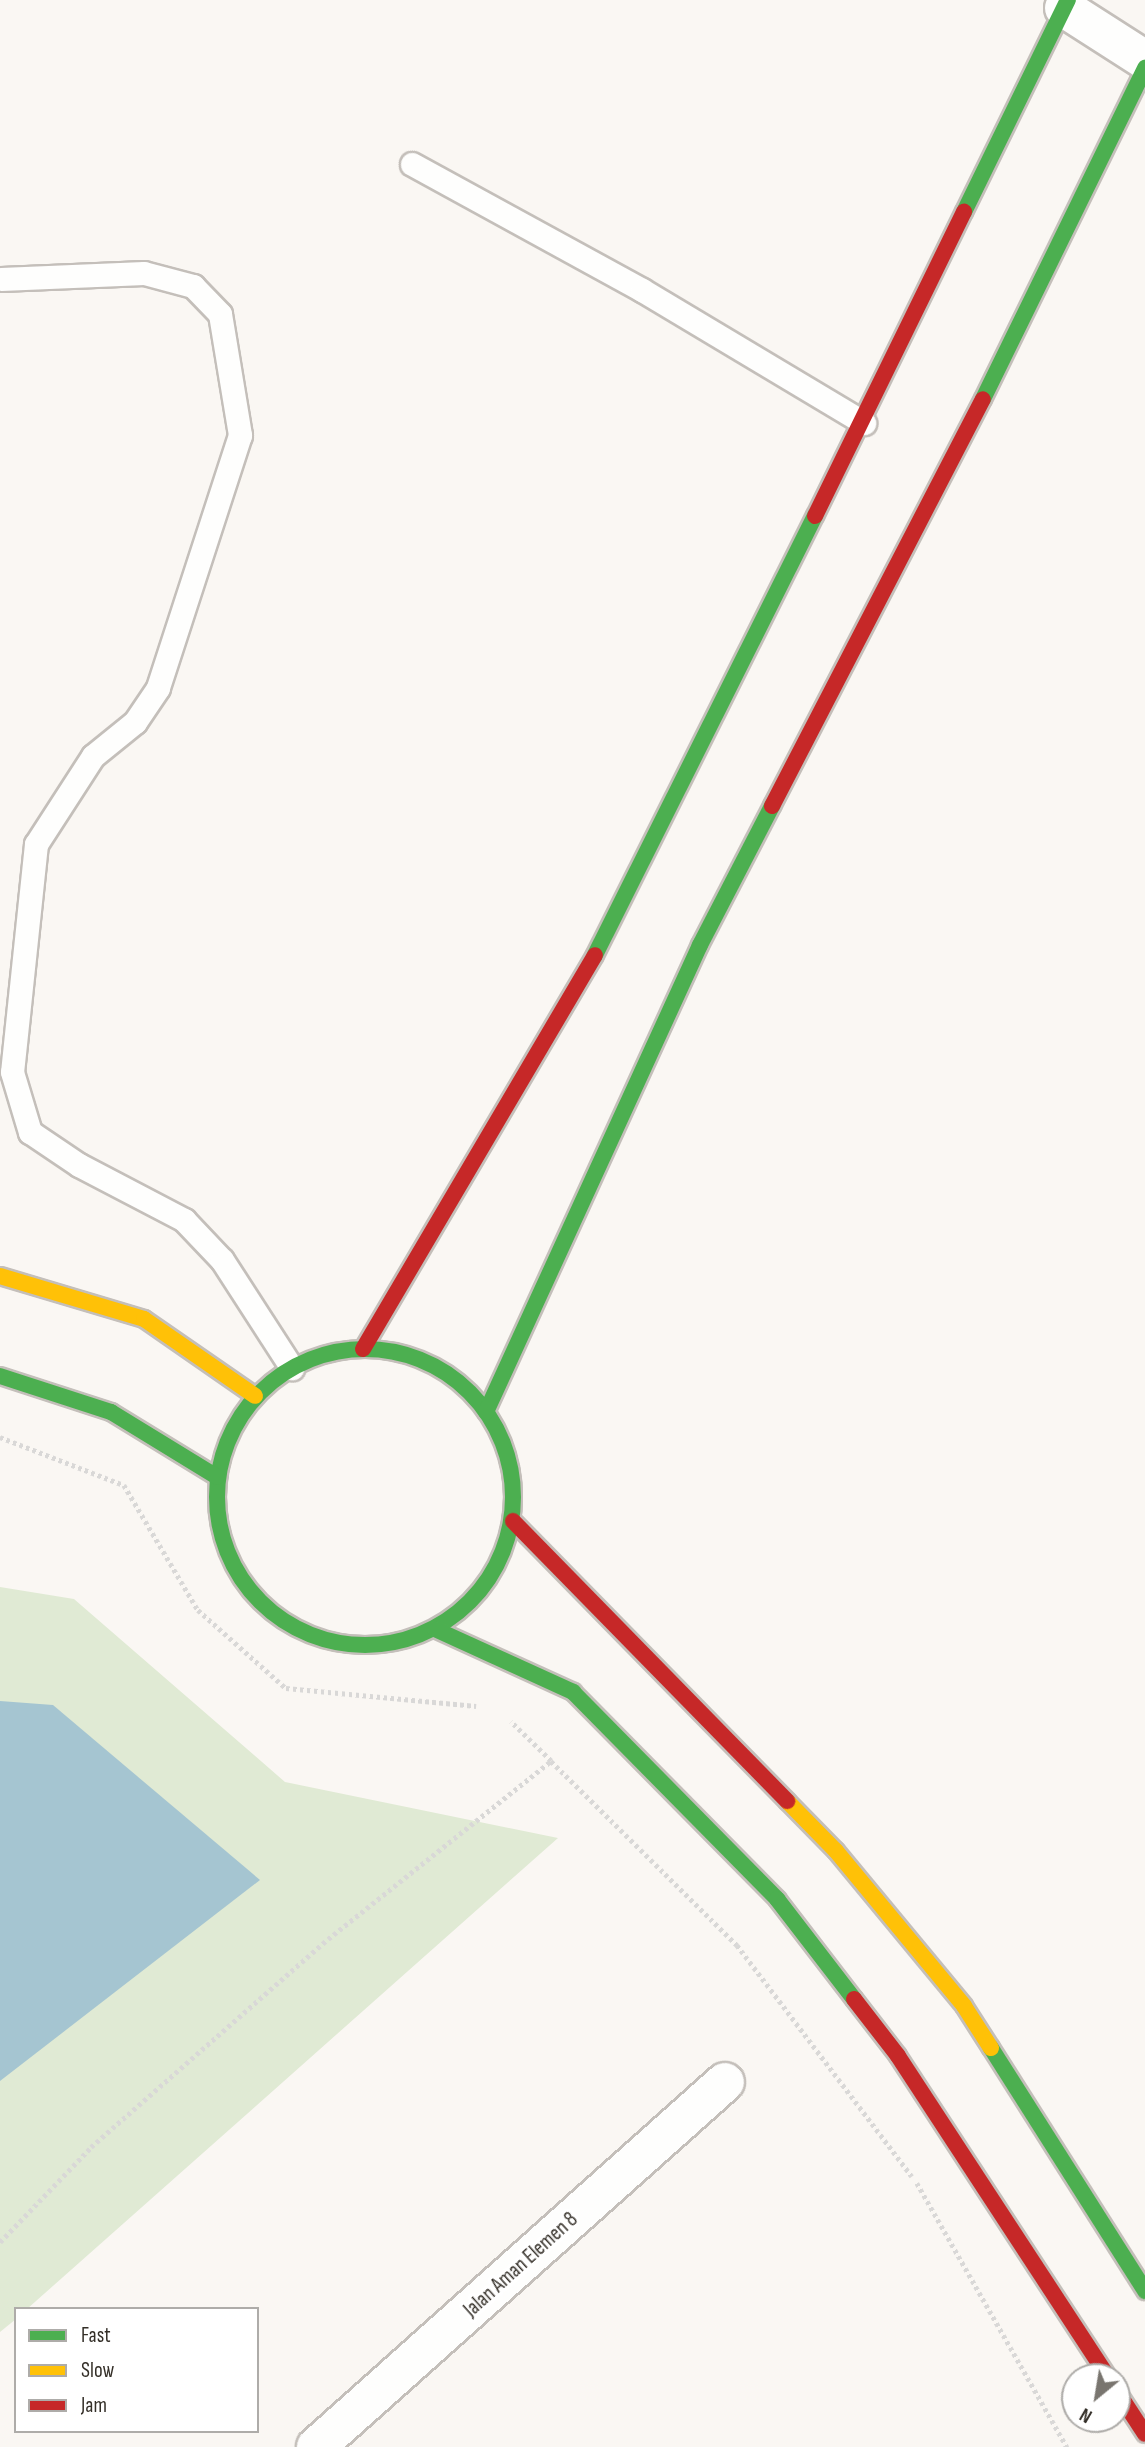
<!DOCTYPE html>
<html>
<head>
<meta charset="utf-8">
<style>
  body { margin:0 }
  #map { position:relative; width:1145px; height:2447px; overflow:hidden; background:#faf7f3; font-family:"Sofia Sans Condensed",sans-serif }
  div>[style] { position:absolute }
  .green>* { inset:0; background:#e0ead4 }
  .water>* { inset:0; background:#a5c5d1 }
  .path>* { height:4.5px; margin-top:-2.25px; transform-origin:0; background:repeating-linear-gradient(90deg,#d9d8d7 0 3.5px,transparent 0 7px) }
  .roads { filter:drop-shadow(2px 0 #c4bfba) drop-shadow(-2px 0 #c4bfba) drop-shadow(0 2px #c4bfba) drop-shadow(0 -2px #c4bfba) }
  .lane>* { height:23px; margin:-11.5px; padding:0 11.5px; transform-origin:11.5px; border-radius:11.5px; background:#fefefd }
  .street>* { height:38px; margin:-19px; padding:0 19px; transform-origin:19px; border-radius:19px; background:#fefefd }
  .fast>* { height:16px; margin:-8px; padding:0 8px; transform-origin:8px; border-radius:8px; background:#4caf50 }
  .fast>.ring { margin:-8px; padding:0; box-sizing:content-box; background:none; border:16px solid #4caf50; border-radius:50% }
  .slow>* { height:16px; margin:-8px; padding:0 8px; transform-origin:8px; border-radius:8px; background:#ffc107 }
  .jam>* { height:16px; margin:-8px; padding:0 8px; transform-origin:8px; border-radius:8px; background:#c62828 }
  span { translate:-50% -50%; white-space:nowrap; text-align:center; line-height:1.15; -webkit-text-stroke:7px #fff; paint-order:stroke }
  .street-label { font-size:21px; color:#342f28 }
  .legend { position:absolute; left:14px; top:2307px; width:245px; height:126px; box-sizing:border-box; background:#fff; border:2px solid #aeaca9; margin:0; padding:9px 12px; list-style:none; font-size:21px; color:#342f28 }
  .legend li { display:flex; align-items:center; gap:14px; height:35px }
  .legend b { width:35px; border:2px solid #aeaca9 }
  .north { position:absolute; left:1061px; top:2363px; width:70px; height:70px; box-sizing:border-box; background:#fff; border:2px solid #aeaca9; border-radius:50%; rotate:210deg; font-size:19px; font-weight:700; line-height:28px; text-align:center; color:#342f28 }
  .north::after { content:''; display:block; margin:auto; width:24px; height:32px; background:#79756f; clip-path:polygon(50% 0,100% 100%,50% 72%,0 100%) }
</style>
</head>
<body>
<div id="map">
  <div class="green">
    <i style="clip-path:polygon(0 1587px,74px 1599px,285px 1782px,558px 1838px,27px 2309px,16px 2309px,16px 2319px,0 2332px)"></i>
  </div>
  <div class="water">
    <i style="clip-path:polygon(0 1701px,53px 1705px,260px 1880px,0 2081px)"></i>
  </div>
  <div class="path">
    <i style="left:0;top:1437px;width:133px;rotate:21.2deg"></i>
    <i style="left:124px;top:1485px;width:145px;rotate:59.4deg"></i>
    <i style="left:198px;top:1610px;width:118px;rotate:41.6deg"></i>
    <i style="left:286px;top:1688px;width:191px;rotate:5.4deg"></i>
    <i style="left:551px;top:1761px;width:262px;rotate:44.7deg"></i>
    <i style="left:737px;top:1945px;width:290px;rotate:52.9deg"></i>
    <i style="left:917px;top:2183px;width:304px;rotate:60.4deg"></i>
    <i style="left:0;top:2242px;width:132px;rotate:-46.2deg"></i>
    <i style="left:91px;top:2147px;width:315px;rotate:-41.3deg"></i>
    <i style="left:328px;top:1939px;width:285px;rotate:-38.6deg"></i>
    <i style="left:551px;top:1761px;width:56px;rotate:-135.7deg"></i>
  </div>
  <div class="roads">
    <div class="lane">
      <i style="left:412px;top:164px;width:262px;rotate:28.7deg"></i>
      <i style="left:642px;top:290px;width:259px;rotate:30.9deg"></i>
      <i style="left:1px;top:279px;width:143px;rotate:-2.4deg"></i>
      <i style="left:144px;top:273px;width:51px;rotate:14.9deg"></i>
      <i style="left:193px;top:286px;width:39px;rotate:46deg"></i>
      <i style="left:220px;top:314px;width:123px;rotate:80.6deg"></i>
      <i style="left:240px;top:435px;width:266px;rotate:108deg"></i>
      <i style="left:158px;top:688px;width:41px;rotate:124.1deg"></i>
      <i style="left:135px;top:722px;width:54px;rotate:141deg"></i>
      <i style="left:93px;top:756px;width:105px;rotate:122.9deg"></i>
      <i style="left:36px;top:844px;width:229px;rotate:96deg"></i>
      <i style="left:12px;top:1072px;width:63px;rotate:73.3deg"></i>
      <i style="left:30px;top:1132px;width:59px;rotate:34deg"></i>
      <i style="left:79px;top:1165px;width:119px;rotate:27.6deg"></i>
      <i style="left:184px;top:1220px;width:55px;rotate:46.5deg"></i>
      <i style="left:222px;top:1260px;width:129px;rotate:57.1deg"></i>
    </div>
    <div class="street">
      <i style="left:1064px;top:8px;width:96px;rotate:32.7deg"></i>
      <i style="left:316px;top:2447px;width:548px;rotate:-41.75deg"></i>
    </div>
    <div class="fast">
      <i style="left:964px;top:212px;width:236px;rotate:-63.9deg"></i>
      <i style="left:983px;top:399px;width:369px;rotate:-63.9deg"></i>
      <i style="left:595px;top:955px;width:491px;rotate:-63.4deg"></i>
      <i class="ring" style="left:217px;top:1349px;width:280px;height:280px"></i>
      <i style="left:0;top:1376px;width:117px;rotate:18deg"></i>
      <i style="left:111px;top:1412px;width:124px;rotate:31.5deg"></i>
      <i style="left:486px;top:1412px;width:514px;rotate:-65.38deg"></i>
      <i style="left:700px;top:945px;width:157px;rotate:-62.6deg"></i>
      <i style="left:435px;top:1629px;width:152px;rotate:24.5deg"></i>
      <i style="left:573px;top:1692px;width:291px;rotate:45.4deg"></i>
      <i style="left:777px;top:1899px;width:126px;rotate:52.4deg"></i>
      <i style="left:991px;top:2048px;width:288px;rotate:57.6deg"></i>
    </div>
    <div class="slow">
      <i style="left:0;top:1276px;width:150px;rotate:16.6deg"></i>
      <i style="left:144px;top:1319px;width:135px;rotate:34.7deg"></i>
      <i style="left:787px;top:1801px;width:70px;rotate:45.6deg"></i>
      <i style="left:836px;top:1851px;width:201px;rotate:50.4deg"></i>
      <i style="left:964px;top:2006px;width:50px;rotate:57.3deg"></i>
    </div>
    <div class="jam">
      <i style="left:815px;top:516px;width:339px;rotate:-63.9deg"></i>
      <i style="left:772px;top:806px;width:458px;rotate:-62.6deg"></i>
      <i style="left:363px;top:1349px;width:457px;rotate:-59.5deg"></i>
      <i style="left:513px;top:1521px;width:392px;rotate:45.6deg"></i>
      <i style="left:854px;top:1999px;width:72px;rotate:52.3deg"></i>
      <i style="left:898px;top:2056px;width:384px;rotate:56.8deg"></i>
      <i style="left:1117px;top:2391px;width:51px;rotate:56.9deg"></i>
    </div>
  </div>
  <div class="street-label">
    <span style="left:521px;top:2265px;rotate:-42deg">Jalan Aman Elemen 8</span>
  </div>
  <ul class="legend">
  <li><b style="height:9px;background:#4caf50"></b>Fast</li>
  <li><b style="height:9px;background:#ffc107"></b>Slow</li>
  <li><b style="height:9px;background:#c62828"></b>Jam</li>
  </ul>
  <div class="north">N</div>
</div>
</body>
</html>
